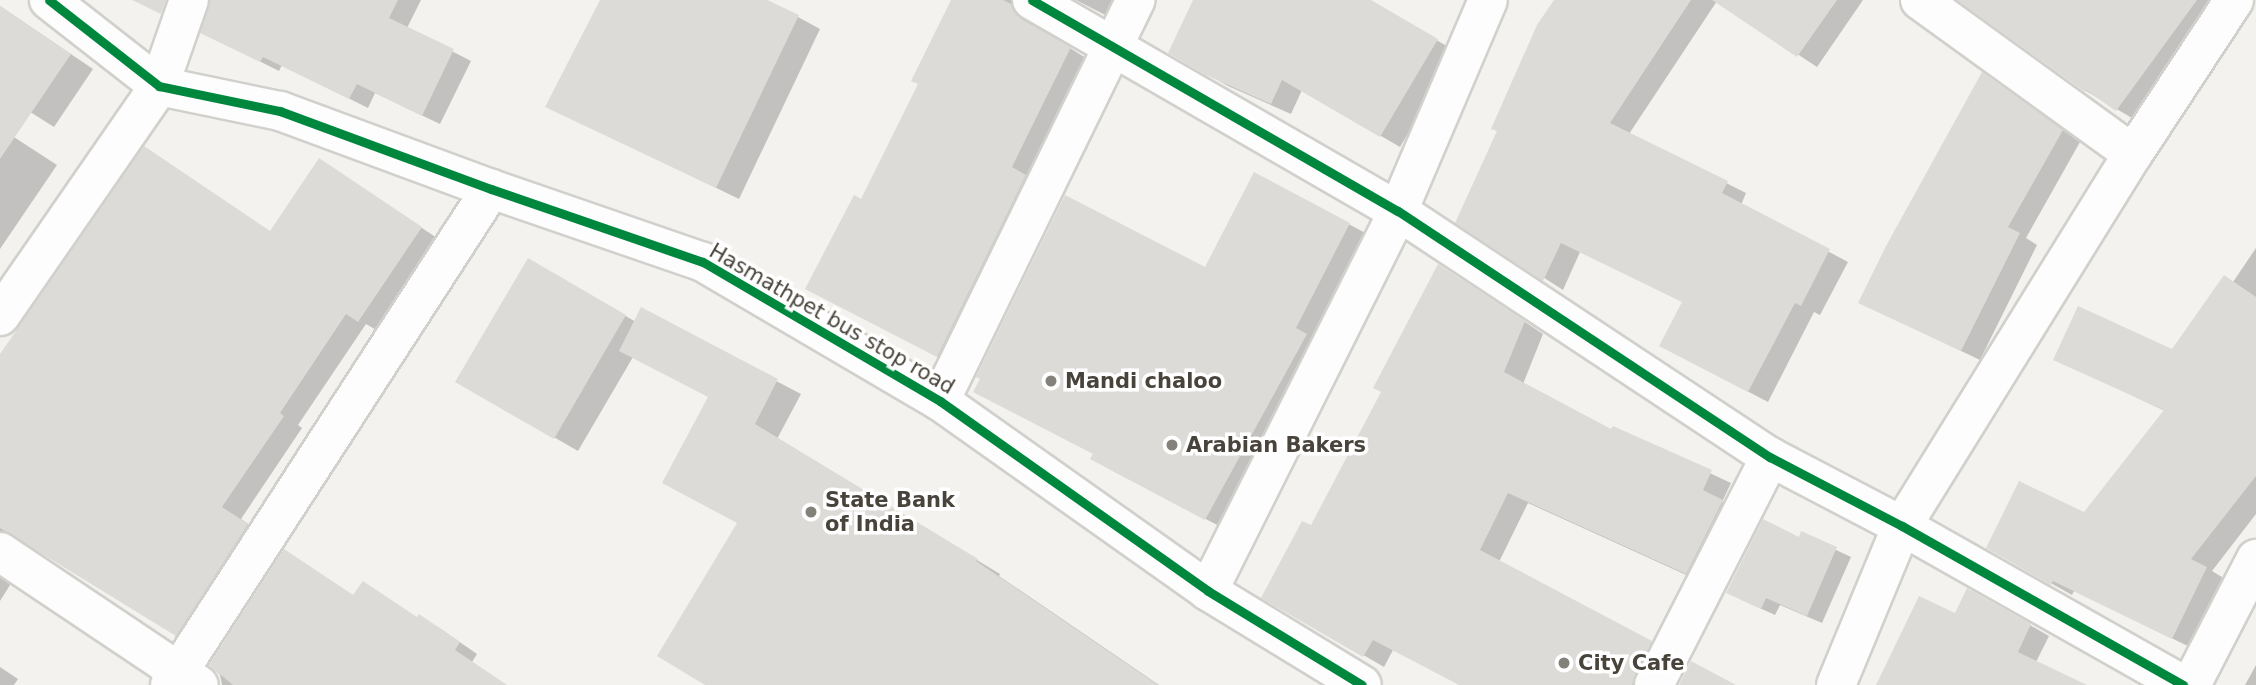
<!DOCTYPE html>
<html>
<head>
<meta charset="utf-8">
<style>
  body { margin:0 }
  #map { position:relative; width:2256px; height:685px; overflow:hidden; background:#f3f2ef; font-family:"DejaVu Sans",sans-serif }
  div>[style] { position:absolute }
  .shadow>* { inset:0; background:#0003 }
  .building>* { inset:0; background:#dcdbd7 }
  .roads { filter:drop-shadow(2px 0 #d1d0cc) drop-shadow(-2px 0 #d1d0cc) drop-shadow(0 2px #d1d0cc) drop-shadow(0 -2px #d1d0cc) }
  .minor>* { height:38px; margin:-19px; padding:0 19px; transform-origin:19px; border-radius:19px; background:#fdfdfd }
  .cycleway>* { height:9px; margin:-4.5px; padding:0 4.5px; transform-origin:4.5px; border-radius:4.5px; background:#00873e }
  .dots>* { width:19px; height:19px; translate:-50% -50%; box-sizing:border-box; border:4px solid #fff; border-radius:50% }
  span { translate:-50% -50%; white-space:nowrap; text-align:center; line-height:1.15; -webkit-text-stroke:7px #fff; paint-order:stroke }
  .street-label { font-size:21px; color:#49443b }
  .poi-label { font-size:21px; color:#49443b; font-weight:700 }
  .left { translate:0 -50%; text-align:left }
</style>
</head>
<body>
<div id="map">
  <div class="shadow">
    <i style="clip-path:polygon(212px 0,421px 0,407px 28px,471px 61px,440px 124px,375px 93px,368px 108px,282px 65px,279px 71px,203px 33px)"></i>
    <i style="clip-path:polygon(602px 0,767px 0,820px 29px,739px 199px,547px 106px)"></i>
    <i style="clip-path:polygon(953px 0,1037px 0,1032px 14px,1036px 26px,1092px 62px,960px 368px,830px 301px,862px 201px,920px 84px)"></i>
    <i style="clip-path:polygon(1076px 0,1122px 0,1113px 19px)"></i>
    <i style="clip-path:polygon(1195px 0,1368px 0,1457px 52px,1400px 147px,1302px 90px,1291px 114px,1228px 86px,1171px 53px)"></i>
    <i style="clip-path:polygon(1556px 0,1863px 0,1817px 67px,1717px 1px,1629px 134px,1746px 193px,1741px 205px,1848px 262px,1820px 315px,1814px 312px,1768px 402px,1680px 356px,1683px 302px,1580px 252px,1563px 290px,1457px 222px)"></i>
    <i style="clip-path:polygon(1960px 0,2234px 0,2137px 121px,2086px 91px)"></i>
    <i style="clip-path:polygon(0 6px,93px 69px,54px 127px,0 93px)"></i>
    <i style="clip-path:polygon(1983px 74px,2080px 142px,2026px 238px,2037px 245px,1980px 360px,1861px 303px)"></i>
    <i style="clip-path:polygon(0 128px,57px 165px,0 249px)"></i>
    <i style="clip-path:polygon(338px 172px,440px 240px,378px 331px,366px 324px,298px 425px,302px 428px,241px 519px,266px 536px,196px 646px,22px 541px,10px 543px,0 553px,0 358px,271px 232px)"></i>
    <i style="clip-path:polygon(1255px 174px,1371px 236px,1227px 530px,1113px 471px,1206px 269px)"></i>
    <i style="clip-path:polygon(2256px 248px,2256px 514px,2212px 571px,2227px 580px,2194px 649px,2074px 591px,2072px 595px,1988px 548px,2084px 515px,2165px 411px,2055px 359px,2173px 351px,2233px 282px)"></i>
    <i style="clip-path:polygon(529px 260px,636px 322px,642px 310px,801px 394px,777px 439px,1000px 574px,999px 576px,1159px 685px,708px 685px,739px 523px,709px 397px,633px 357px,578px 451px,458px 382px)"></i>
    <i style="clip-path:polygon(1459px 278px,1543px 334px,1523px 384px,1612px 431px,1613px 428px,1731px 483px,1722px 502px,1742px 513px,1706px 584px,1528px 503px,1499px 562px,1671px 653px,1657px 685px,1463px 685px,1393px 650px,1384px 667px,1263px 597px,1311px 528px)"></i>
    <i style="clip-path:polygon(1802px 534px,1851px 557px,1822px 623px,1780px 605px,1775px 615px,1742px 600px)"></i>
    <i style="clip-path:polygon(285px 551px,354px 596px,438px 627px,477px 654px,472px 662px,506px 685px,222px 685px,220px 675px,211px 665px)"></i>
    <i style="clip-path:polygon(0 575px,10px 585px,0 601px)"></i>
    <i style="clip-path:polygon(1968px 590px,2049px 636px,2036px 662px,2082px 685px,1878px 685px,1956px 615px)"></i>
    <i style="clip-path:polygon(2256px 665px,2256px 685px,2245px 685px)"></i>
    <i style="clip-path:polygon(0 667px,18px 679px,14px 685px,0 685px)"></i>
  </div>
  <div class="building">
    <i style="clip-path:polygon(132px 0,166px 0,161px 14px)"></i>
    <i style="clip-path:polygon(210px 0,398px 0,389px 18px,454px 49px,422px 116px,357px 84px,349px 99px,263px 57px,260px 62px,200px 33px)"></i>
    <i style="clip-path:polygon(600px 0,767px 0,799px 15px,716px 188px,545px 107px)"></i>
    <i style="clip-path:polygon(951px 0,1003px 0,1011px 4px,1021px 19px,1071px 47px,1012px 167px,1026px 175px,937px 357px,805px 289px,854px 195px,861px 199px,918px 84px,911px 81px)"></i>
    <i style="clip-path:polygon(1193px 0,1371px 0,1438px 39px,1380px 137px,1282px 80px,1271px 104px,1206px 75px,1168px 53px)"></i>
    <i style="clip-path:polygon(1554px 0,1691px 0,1610px 123px,1728px 181px,1722px 193px,1830px 249px,1801px 306px,1795px 303px,1748px 392px,1659px 346px,1682px 302px,1561px 243px,1543px 281px,1455px 223px,1497px 131px,1491px 129px,1537px 25px)"></i>
    <i style="clip-path:polygon(1712px 0,1837px 0,1797px 57px)"></i>
    <i style="clip-path:polygon(1957px 0,2197px 0,2116px 111px,2086px 90px,2085px 92px)"></i>
    <i style="clip-path:polygon(0 6px,71px 54px,0 159px)"></i>
    <i style="clip-path:polygon(1982px 72px,2063px 130px,2008px 227px,2020px 233px,1961px 351px,1858px 303px,1886px 246px)"></i>
    <i style="clip-path:polygon(144px 146px,270px 231px,319px 158px,422px 227px,358px 322px,346px 314px,280px 413px,284px 416px,222px 507px,248px 524px,176px 636px,0 528px,0 354px)"></i>
    <i style="clip-path:polygon(1254px 172px,1350px 223px,1296px 328px,1307px 334px,1205px 520px,1090px 459px,1093px 454px,973px 392px,980px 379px,976px 377px,1065px 195px,1205px 267px)"></i>
    <i style="clip-path:polygon(528px 258px,626px 315px,554px 439px,455px 382px)"></i>
    <i style="clip-path:polygon(1438px 264px,1525px 321px,1504px 372px,1611px 429px,1613px 426px,1712px 470px,1703px 490px,1723px 500px,1686px 574px,1508px 493px,1480px 550px,1652px 641px,1632px 685px,1459px 685px,1373px 640px,1363px 657px,1261px 598px,1302px 521px,1311px 525px,1381px 392px,1373px 388px)"></i>
    <i style="clip-path:polygon(2224px 275px,2256px 297px,2256px 476px,2191px 559px,2207px 567px,2172px 639px,2053px 581px,2051px 585px,1986px 548px,2019px 481px,2084px 512px,2164px 410px,2053px 360px,2078px 306px,2172px 349px)"></i>
    <i style="clip-path:polygon(641px 307px,778px 379px,755px 424px,978px 559px,976px 561px,1158px 685px,705px 685px,657px 656px,737px 523px,662px 483px,708px 397px,619px 351px)"></i>
    <i style="clip-path:polygon(1763px 519px,1799px 537px,1801px 531px,1837px 547px,1807px 616px,1766px 598px,1761px 609px,1726px 593px)"></i>
    <i style="clip-path:polygon(284px 549px,353px 595px,363px 581px,417px 617px,419px 614px,460px 642px,455px 650px,507px 685px,233px 685px,209px 665px)"></i>
    <i style="clip-path:polygon(1967px 588px,2031px 624px,2018px 652px,2087px 685px,1876px 685px,1919px 596px,1955px 613px)"></i>
    <i style="clip-path:polygon(1691px 661px,1736px 685px,1679px 685px)"></i>
  </div>
  <div class="roads">
    <div class="minor">
      <i style="left:49px;top:0;width:140px;rotate:38deg"></i>
      <i style="left:159px;top:86px;width:124px;rotate:11.7deg"></i>
      <i style="left:280px;top:111px;width:225px;rotate:20.3deg"></i>
      <i style="left:491px;top:189px;width:224px;rotate:19deg"></i>
      <i style="left:703px;top:262px;width:275px;rotate:30.4deg"></i>
      <i style="left:940px;top:401px;width:329px;rotate:35.3deg"></i>
      <i style="left:1208px;top:591px;width:180px;rotate:31.4deg"></i>
      <i style="left:1032px;top:0;width:422px;rotate:30deg"></i>
      <i style="left:1398px;top:211px;width:446px;rotate:33.5deg"></i>
      <i style="left:1770px;top:457px;width:149px;rotate:27.6deg"></i>
      <i style="left:1902px;top:526px;width:323px;rotate:29.5deg"></i>
      <i style="left:1920px;top:0;width:263px;rotate:35.9deg"></i>
      <i style="left:0;top:316px;width:280px;rotate:-55.3deg"></i>
      <i style="left:159px;top:86px;width:91px;rotate:-70.8deg"></i>
      <i style="left:940px;top:401px;width:446px;rotate:-64deg"></i>
      <i style="left:0;top:552px;width:239px;rotate:33.8deg"></i>
      <i style="left:1208px;top:591px;width:425px;rotate:-63.4deg"></i>
      <i style="left:1398px;top:211px;width:229px;rotate:-66.9deg"></i>
      <i style="left:170px;top:685px;width:591px;rotate:-57.09deg"></i>
      <i style="left:1654px;top:685px;width:256px;rotate:-63deg"></i>
      <i style="left:1836px;top:685px;width:172px;rotate:-67.5deg"></i>
      <i style="left:1902px;top:526px;width:438px;rotate:-58.2deg"></i>
      <i style="left:2133px;top:154px;width:184px;rotate:-56.7deg"></i>
      <i style="left:2191px;top:685px;width:142px;rotate:-62.7deg"></i>
    </div>
  </div>
  <div class="cycleway">
    <i style="left:49px;top:0;width:140px;rotate:38deg"></i>
    <i style="left:159px;top:86px;width:124px;rotate:11.7deg"></i>
    <i style="left:280px;top:111px;width:225px;rotate:20.3deg"></i>
    <i style="left:491px;top:189px;width:224px;rotate:19deg"></i>
    <i style="left:703px;top:262px;width:275px;rotate:30.4deg"></i>
    <i style="left:940px;top:401px;width:329px;rotate:35.3deg"></i>
    <i style="left:1208px;top:591px;width:180px;rotate:31.4deg"></i>
    <i style="left:1032px;top:0;width:422px;rotate:30deg"></i>
    <i style="left:1398px;top:211px;width:446px;rotate:33.5deg"></i>
    <i style="left:1770px;top:457px;width:149px;rotate:27.6deg"></i>
    <i style="left:1902px;top:526px;width:323px;rotate:29.5deg"></i>
  </div>
  <div class="dots">
    <i style="left:1051px;top:381px;background:#84817a"></i>
    <i style="left:1172px;top:445px;background:#84817a"></i>
    <i style="left:811px;top:512px;background:#84817a"></i>
    <i style="left:1564px;top:663px;background:#84817a"></i>
  </div>
  <div class="street-label">
    <span style="left:832px;top:319px;rotate:30deg">Hasmathpet bus stop road</span>
  </div>
  <div class="poi-label">
    <span class="left" style="left:1065px;top:381px">Mandi chaloo</span>
    <span class="left" style="left:1186px;top:445px">Arabian Bakers</span>
    <span class="left" style="left:825px;top:512px">State Bank<br>of India</span>
    <span class="left" style="left:1578px;top:663px">City Cafe</span>
  </div>
</div>
</body>
</html>
